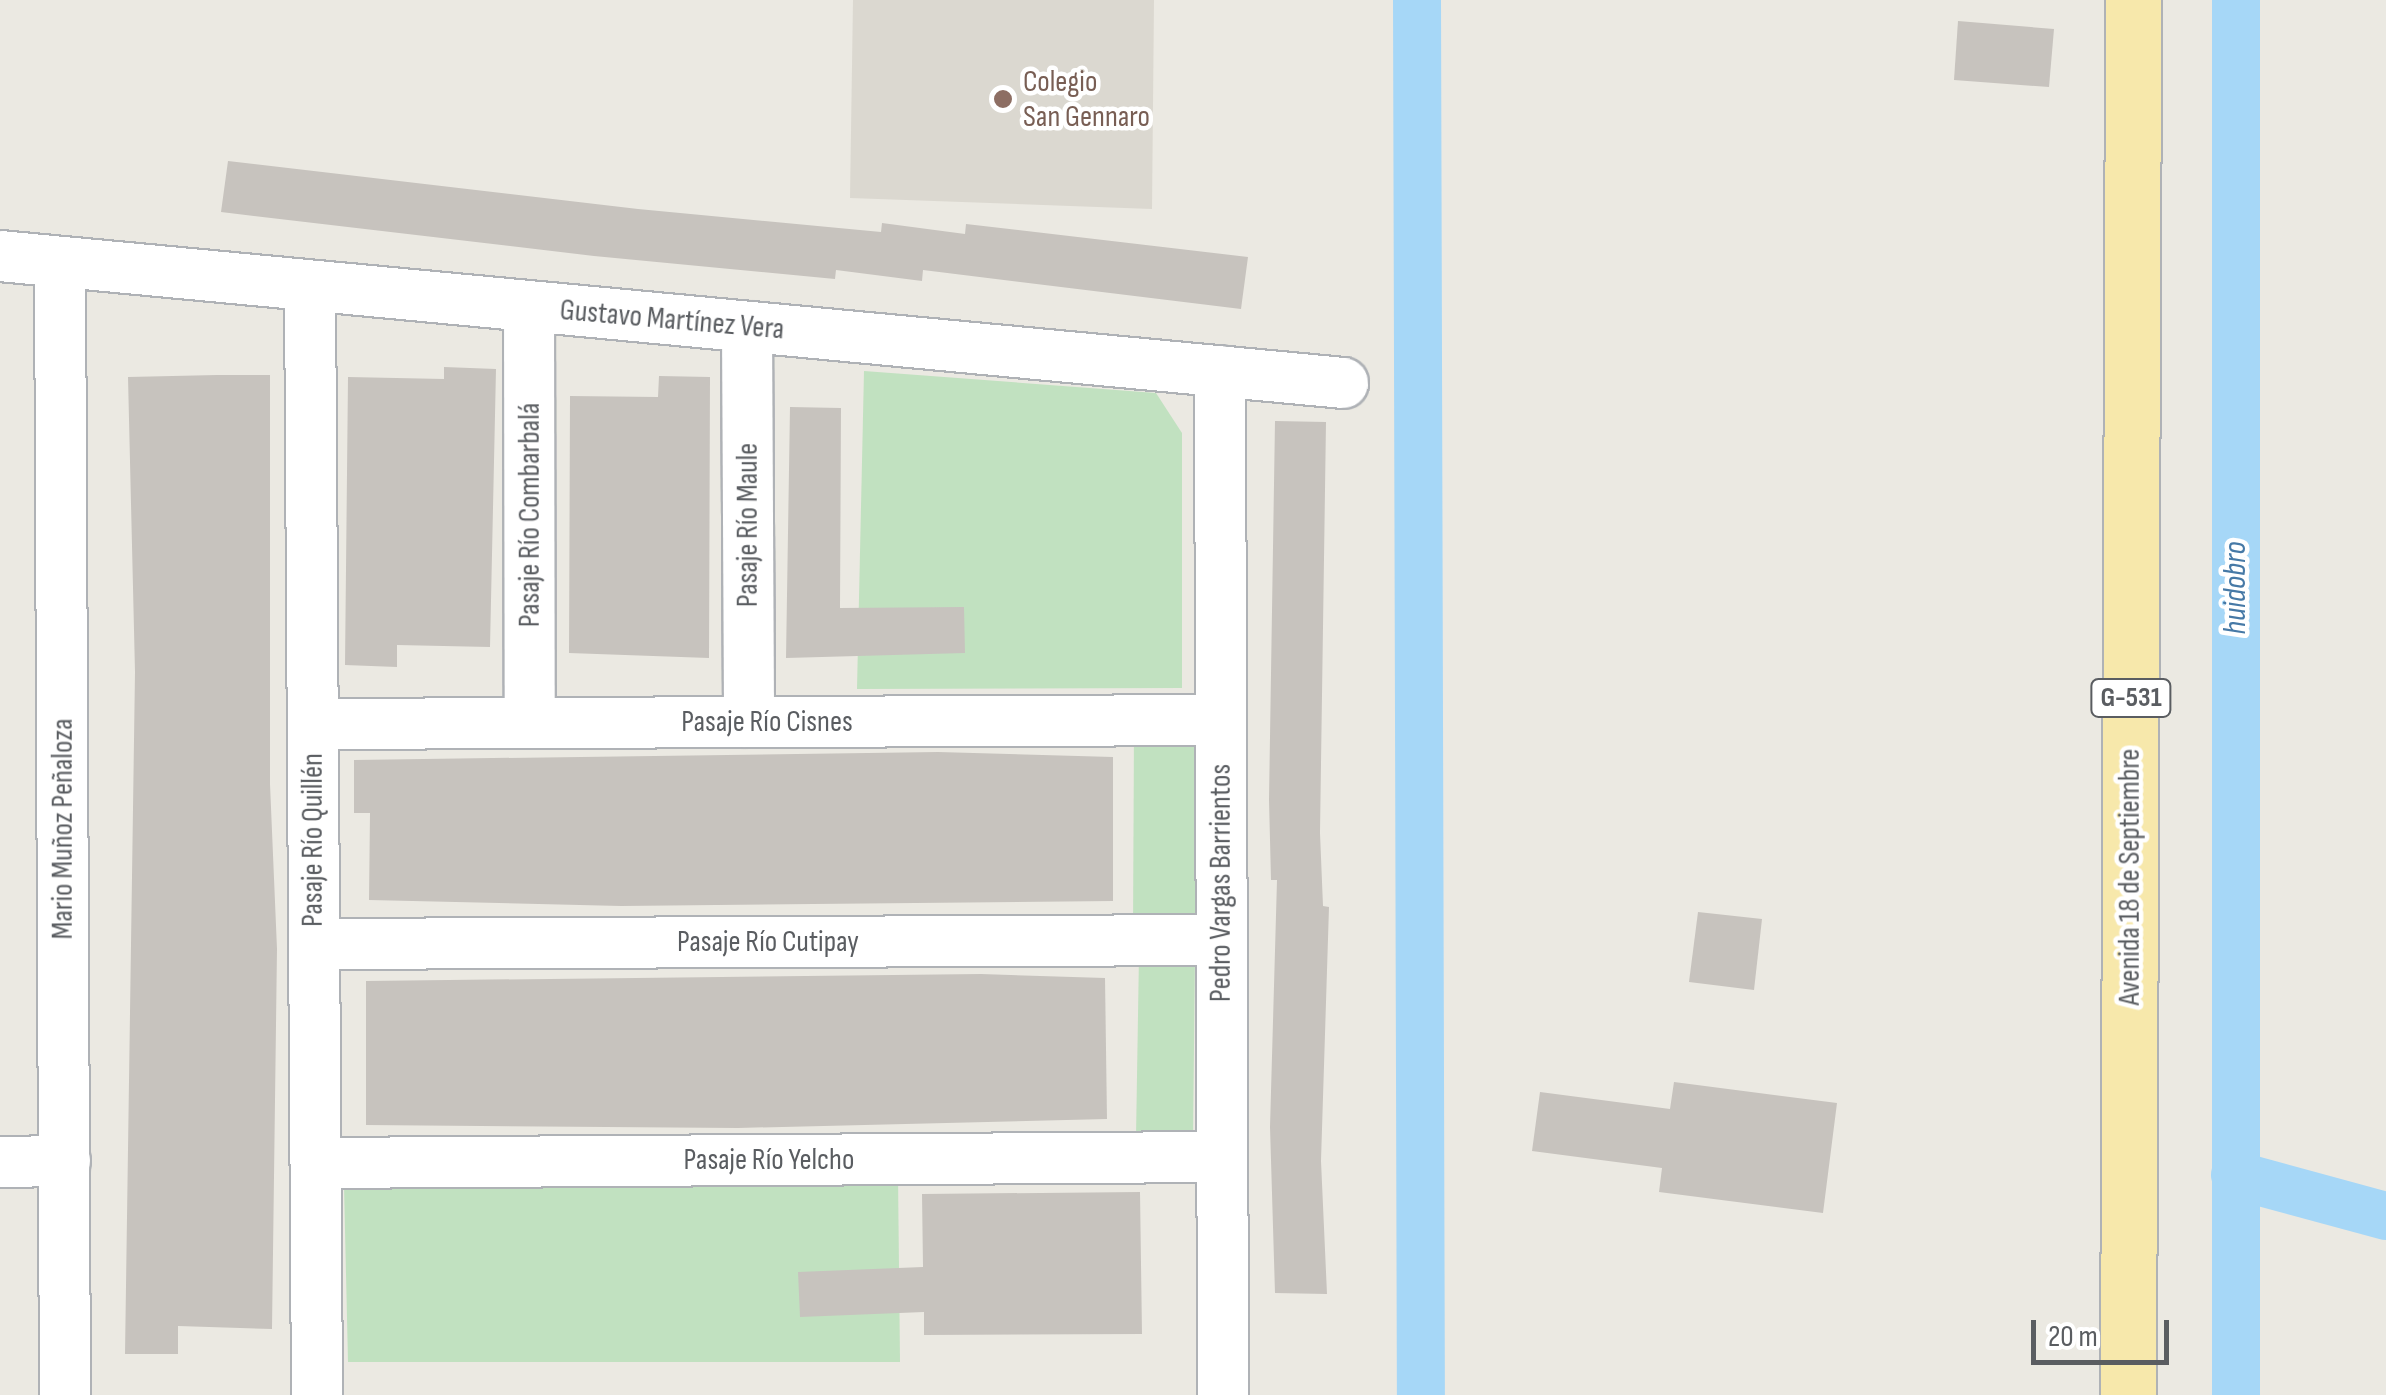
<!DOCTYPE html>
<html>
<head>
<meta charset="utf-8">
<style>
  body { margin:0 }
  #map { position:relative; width:2386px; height:1395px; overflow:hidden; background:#ebe9e2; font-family:"Sofia Sans Condensed",sans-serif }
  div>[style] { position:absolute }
  .education>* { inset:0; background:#dbd8d0 }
  .green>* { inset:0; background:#c1e1c0 }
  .canal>* { height:48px; margin:-24px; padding:0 24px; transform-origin:24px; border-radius:24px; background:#a6d7f7 }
  .building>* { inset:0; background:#c7c3be }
  .roads { filter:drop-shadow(2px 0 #afb2b6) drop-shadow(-2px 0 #afb2b6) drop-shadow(0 2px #afb2b6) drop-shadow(0 -2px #afb2b6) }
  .minor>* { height:50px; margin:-25px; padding:0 25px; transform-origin:25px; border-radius:25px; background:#fff }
  .primary>* { height:55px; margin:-27.5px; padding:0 27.5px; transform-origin:27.5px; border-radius:27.5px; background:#f7e8ab }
  .dots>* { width:28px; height:28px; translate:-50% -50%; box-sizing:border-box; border:5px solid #fff; border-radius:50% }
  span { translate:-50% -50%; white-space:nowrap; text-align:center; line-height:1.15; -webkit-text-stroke:9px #fff; paint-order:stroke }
  .shield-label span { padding:2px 8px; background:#fff; border:2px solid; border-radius:8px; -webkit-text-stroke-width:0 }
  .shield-label { font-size:28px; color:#5a5d61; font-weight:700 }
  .education-label { font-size:30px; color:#785e54 }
  .left { translate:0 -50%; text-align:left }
  .street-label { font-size:30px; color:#5a5d61 }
  .water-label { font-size:32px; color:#4679a6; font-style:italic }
  .scale { position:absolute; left:2031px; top:1320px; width:138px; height:45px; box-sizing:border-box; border:5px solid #5a5d61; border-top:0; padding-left:12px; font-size:30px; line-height:35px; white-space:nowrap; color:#5a5d61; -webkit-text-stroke:8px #fff; paint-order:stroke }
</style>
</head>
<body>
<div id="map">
  <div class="education">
    <i style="clip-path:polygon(853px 0,1154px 0,1152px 209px,850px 198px)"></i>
  </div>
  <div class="green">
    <i style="clip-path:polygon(864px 371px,1156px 393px,1182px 433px,1182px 688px,857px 689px)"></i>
    <i style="clip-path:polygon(1134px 730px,1196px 730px,1195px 931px,1133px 931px)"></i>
    <i style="clip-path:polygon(1139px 954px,1195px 955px,1193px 1139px,1136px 1138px)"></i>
    <i style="clip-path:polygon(898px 1175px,900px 1362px,348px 1362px,344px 1185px)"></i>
  </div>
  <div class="canal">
    <i style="left:1417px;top:0;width:1395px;rotate:89.84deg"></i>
    <i style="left:2235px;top:1175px;width:156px;rotate:15.2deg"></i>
    <i style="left:2236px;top:1395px;width:1395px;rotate:-90deg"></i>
  </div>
  <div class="building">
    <i style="clip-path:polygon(1958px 21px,2054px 29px,2049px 87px,1954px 80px)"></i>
    <i style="clip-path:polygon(228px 161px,638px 209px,881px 232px,882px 223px,965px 234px,966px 224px,1248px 257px,1241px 309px,923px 270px,922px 281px,836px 270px,835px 279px,594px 256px,221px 212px)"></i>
    <i style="clip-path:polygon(444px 367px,496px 369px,490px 647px,397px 645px,397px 667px,345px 665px,348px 377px,444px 379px)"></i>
    <i style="clip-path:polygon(217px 375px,270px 375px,270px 784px,277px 949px,272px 1329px,178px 1326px,178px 1354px,125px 1354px,135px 672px,128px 377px)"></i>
    <i style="clip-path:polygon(659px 376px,710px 377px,709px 658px,569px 653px,570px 396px,658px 397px)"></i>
    <i style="clip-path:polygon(790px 407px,841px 408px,840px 608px,964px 607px,965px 653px,786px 658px)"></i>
    <i style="clip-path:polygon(1275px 421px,1326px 422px,1320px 833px,1323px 906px,1329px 907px,1321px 1161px,1327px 1294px,1275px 1293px,1270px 1127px,1277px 880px,1271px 880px,1269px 800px)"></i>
    <i style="clip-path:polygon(938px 752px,1113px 757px,1113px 901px,621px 906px,369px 900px,370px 813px,354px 813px,354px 760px)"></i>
    <i style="clip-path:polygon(1698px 912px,1762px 919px,1754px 990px,1689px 982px)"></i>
    <i style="clip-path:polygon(981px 974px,1105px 978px,1107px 1119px,738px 1128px,366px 1125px,366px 981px)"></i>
    <i style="clip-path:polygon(1674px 1082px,1837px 1103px,1823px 1213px,1659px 1192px,1662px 1168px,1532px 1151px,1540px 1092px,1670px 1109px)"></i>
    <i style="clip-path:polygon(1140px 1192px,1142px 1334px,924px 1335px,924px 1312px,800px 1317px,798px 1272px,923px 1267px,922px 1194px)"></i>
  </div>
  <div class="roads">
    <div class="minor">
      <i style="left:0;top:256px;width:1349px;rotate:5.4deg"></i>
      <i style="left:60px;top:262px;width:1133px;rotate:89.75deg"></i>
      <i style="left:310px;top:286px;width:1109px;rotate:89.64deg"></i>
      <i style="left:529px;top:306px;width:417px;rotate:89.9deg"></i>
      <i style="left:747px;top:327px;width:395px;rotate:89.7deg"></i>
      <i style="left:1220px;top:371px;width:1024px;rotate:89.83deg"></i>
      <i style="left:313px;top:724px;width:908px;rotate:-0.25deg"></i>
      <i style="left:314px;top:944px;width:907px;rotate:-0.25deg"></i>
      <i style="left:0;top:1162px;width:65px;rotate:-0.9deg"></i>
      <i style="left:316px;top:1163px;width:906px;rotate:-0.38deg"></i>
    </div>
    <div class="primary">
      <i style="left:2128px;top:1395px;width:1395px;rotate:-89.79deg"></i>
    </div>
  </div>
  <div class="dots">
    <i style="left:1003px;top:99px;background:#8d6e63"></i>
  </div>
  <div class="shield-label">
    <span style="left:2131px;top:698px">G-531</span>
  </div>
  <div class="education-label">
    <span class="left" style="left:1023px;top:99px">Colegio<br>San Gennaro</span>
  </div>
  <div class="street-label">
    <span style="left:672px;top:320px;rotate:5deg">Gustavo Martínez Vera</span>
    <span style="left:530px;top:515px;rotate:-90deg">Pasaje Río Combarbalá</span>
    <span style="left:748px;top:525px;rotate:-90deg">Pasaje Río Maule</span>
    <span style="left:767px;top:722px">Pasaje Río Cisnes</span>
    <span style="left:63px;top:829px;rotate:-90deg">Mario Muñoz Peñaloza</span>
    <span style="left:313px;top:840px;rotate:-90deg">Pasaje Río Quillén</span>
    <span style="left:2130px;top:877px;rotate:-90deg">Avenida 18 de Septiembre</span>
    <span style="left:1221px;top:883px;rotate:-90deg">Pedro Vargas Barrientos</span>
    <span style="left:768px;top:942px">Pasaje Río Cutipay</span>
    <span style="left:769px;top:1160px">Pasaje Río Yelcho</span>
  </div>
  <div class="water-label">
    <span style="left:2236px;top:588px;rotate:-90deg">huidobro</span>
  </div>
  <div class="scale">20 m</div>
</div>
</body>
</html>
